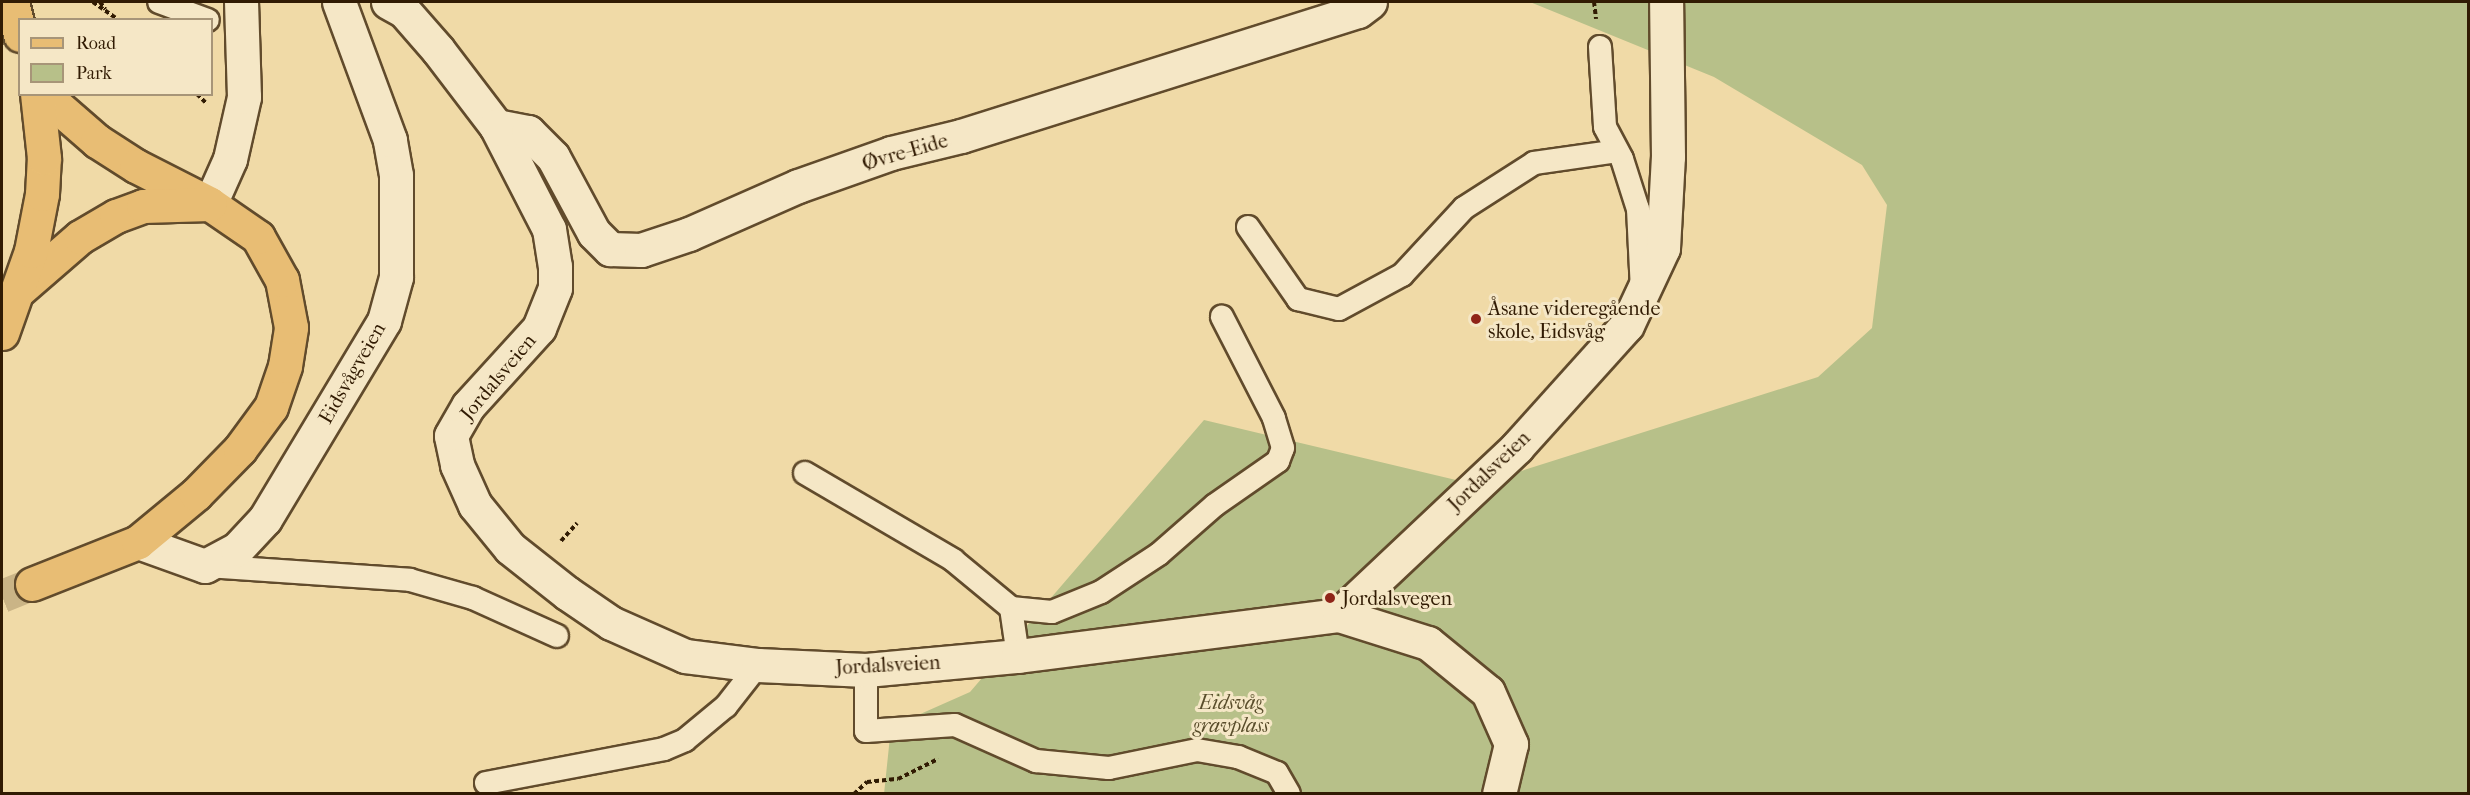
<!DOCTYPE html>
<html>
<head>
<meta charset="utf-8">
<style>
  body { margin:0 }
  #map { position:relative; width:2470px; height:795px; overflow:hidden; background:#f0daa7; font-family:"IM FELL French Canon",serif }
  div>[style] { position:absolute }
  .green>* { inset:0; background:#b7c089 }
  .primary-tunnel>* { height:33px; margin-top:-16.5px; transform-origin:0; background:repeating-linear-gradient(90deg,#cab486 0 33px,transparent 0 49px) }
  .path>* { height:4px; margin-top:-2px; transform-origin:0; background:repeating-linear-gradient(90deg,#311b03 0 4.5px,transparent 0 7.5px) }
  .roads { filter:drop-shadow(2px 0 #614b2c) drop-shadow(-2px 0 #614b2c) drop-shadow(0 2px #614b2c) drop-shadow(0 -2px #614b2c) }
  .lane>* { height:22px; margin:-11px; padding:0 11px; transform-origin:11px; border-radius:11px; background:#f5e7c6 }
  .street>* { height:33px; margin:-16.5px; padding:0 16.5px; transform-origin:16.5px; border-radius:16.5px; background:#f5e7c6 }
  .primary>* { height:33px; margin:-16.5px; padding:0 16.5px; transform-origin:16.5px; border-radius:16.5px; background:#e8bd74 }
  .highway>* { height:33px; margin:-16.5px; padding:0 16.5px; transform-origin:16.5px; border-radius:16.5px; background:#e8bd74 }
  .dots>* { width:16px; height:16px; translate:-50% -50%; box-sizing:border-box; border:3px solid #f5e7c6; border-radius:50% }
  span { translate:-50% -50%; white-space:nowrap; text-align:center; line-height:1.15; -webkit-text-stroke:6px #f5e7c6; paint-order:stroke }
  .street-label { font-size:20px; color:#311b03 }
  .poi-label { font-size:20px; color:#311b03 }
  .left { translate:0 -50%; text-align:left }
  .park-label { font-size:20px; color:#594d2b; font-style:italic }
  .frame { position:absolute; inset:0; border:3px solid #311b03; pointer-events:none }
  .legend { position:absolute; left:18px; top:18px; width:195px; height:78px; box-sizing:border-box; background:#f5e7c6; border:2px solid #a79578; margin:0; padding:8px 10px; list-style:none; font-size:18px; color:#311b03 }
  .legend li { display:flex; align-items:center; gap:12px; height:30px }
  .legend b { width:30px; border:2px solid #a79578 }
</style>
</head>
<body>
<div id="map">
  <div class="green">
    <i style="clip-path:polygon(1530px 2px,2468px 2px,2468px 793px,884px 794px,891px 727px,970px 692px,1204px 420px,1477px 485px,1818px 377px,1872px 328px,1887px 205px,1862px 165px,1714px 77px)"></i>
  </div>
  <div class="primary-tunnel">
    <i style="left:2px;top:596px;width:32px;rotate:-22deg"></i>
  </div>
  <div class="path">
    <i style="left:93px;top:2px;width:32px;rotate:35deg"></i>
    <i style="left:100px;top:2px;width:9px;rotate:54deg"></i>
    <i style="left:1594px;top:2px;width:17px;rotate:83deg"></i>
    <i style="left:197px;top:94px;width:14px;rotate:45deg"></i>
    <i style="left:561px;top:541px;width:24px;rotate:-48deg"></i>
    <i style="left:854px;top:794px;width:18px;rotate:-43deg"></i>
    <i style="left:867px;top:782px;width:31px;rotate:-6deg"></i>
    <i style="left:898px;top:779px;width:45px;rotate:-26.6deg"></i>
  </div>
  <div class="roads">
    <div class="lane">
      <i style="left:159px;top:2px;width:52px;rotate:20.2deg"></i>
      <i style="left:1600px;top:47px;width:80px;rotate:86.4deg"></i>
      <i style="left:1605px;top:127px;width:36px;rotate:62deg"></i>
      <i style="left:1622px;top:159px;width:52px;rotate:72.3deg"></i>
      <i style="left:1638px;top:209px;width:81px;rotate:87.2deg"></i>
      <i style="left:1248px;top:227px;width:88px;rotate:55.2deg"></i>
      <i style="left:1298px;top:299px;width:42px;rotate:13.7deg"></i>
      <i style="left:1339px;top:309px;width:72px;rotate:-28.4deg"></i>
      <i style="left:1402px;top:275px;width:91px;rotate:-47.2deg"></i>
      <i style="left:1464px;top:208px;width:83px;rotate:-32.7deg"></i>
      <i style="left:1534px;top:163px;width:84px;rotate:-8.2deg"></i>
      <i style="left:805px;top:473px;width:172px;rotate:30.4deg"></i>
      <i style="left:953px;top:560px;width:75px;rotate:39.6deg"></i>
      <i style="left:1011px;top:608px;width:49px;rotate:81.7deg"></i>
      <i style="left:207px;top:566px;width:203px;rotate:3.9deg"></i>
      <i style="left:410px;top:580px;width:66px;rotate:15.9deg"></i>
      <i style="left:473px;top:598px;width:92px;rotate:24.3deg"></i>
      <i style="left:1011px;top:608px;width:41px;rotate:5.6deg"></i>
      <i style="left:1052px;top:612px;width:53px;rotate:-22.2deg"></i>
      <i style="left:1101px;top:592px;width:69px;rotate:-33.2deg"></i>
      <i style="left:1159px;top:554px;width:74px;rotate:-41.2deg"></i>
      <i style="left:1215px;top:505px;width:77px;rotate:-34.9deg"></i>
      <i style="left:1278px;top:461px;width:14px;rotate:-69deg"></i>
      <i style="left:1283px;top:448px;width:31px;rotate:-107deg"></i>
      <i style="left:1274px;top:418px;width:114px;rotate:-117.2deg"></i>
      <i style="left:866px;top:670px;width:61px;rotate:90deg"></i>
      <i style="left:866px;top:731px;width:89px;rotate:-3.9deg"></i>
      <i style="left:955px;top:725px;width:89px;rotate:24deg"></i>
      <i style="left:1036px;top:761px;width:73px;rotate:5.5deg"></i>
      <i style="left:1109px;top:768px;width:90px;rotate:-11.6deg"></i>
      <i style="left:1197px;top:750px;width:42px;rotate:9.7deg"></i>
      <i style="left:1238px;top:757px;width:42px;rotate:22.3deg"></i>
      <i style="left:1277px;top:773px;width:24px;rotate:60deg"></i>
      <i style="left:486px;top:783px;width:181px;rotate:-10.8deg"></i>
      <i style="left:664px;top:749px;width:23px;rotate:-23deg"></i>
      <i style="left:685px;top:740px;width:53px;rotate:-39.7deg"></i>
      <i style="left:726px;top:706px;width:52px;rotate:-52deg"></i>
    </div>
    <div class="street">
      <i style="left:388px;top:2px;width:18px;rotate:29deg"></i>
      <i style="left:404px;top:11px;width:52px;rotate:48.9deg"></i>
      <i style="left:438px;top:50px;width:96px;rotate:52.7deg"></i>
      <i style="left:496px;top:126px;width:116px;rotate:62.8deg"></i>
      <i style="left:549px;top:229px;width:37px;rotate:81deg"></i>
      <i style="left:555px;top:266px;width:22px;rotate:90deg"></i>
      <i style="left:555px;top:288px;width:43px;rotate:111.8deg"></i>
      <i style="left:539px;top:328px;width:105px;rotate:132.3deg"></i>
      <i style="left:468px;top:406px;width:34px;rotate:120deg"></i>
      <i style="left:451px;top:436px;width:30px;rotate:78deg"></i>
      <i style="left:457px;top:465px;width:44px;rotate:65.8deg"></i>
      <i style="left:475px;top:505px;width:55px;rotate:50.9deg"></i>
      <i style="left:510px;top:548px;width:73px;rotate:38.3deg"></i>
      <i style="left:567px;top:593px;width:53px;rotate:34.3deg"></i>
      <i style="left:611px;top:623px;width:81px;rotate:24deg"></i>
      <i style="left:685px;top:656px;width:74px;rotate:7deg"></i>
      <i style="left:758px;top:665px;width:108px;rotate:2.7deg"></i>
      <i style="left:866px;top:670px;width:153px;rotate:-5.3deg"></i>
      <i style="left:1018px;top:656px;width:324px;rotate:-7.3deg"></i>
      <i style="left:1339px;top:615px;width:245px;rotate:-43.3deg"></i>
      <i style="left:1517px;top:447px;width:164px;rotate:-48deg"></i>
      <i style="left:1627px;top:325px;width:85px;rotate:-64.9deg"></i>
      <i style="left:1663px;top:248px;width:91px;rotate:-86.9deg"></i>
      <i style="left:1668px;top:157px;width:155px;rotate:-90.7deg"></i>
      <i style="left:496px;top:126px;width:33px;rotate:11deg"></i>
      <i style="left:528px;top:132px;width:35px;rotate:45deg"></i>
      <i style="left:553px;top:157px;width:86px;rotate:61.7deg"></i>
      <i style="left:594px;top:233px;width:23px;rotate:45deg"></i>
      <i style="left:610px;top:249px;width:31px;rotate:2deg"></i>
      <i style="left:641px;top:250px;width:51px;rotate:-18.4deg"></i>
      <i style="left:689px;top:234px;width:119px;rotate:-23.8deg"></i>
      <i style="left:798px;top:186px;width:99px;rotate:-19.5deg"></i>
      <i style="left:891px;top:153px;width:72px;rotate:-13.7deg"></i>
      <i style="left:961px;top:136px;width:416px;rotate:-17.5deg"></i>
      <i style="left:1358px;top:11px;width:15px;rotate:-37deg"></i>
      <i style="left:210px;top:204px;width:49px;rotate:-66deg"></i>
      <i style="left:230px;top:159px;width:64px;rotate:-77.3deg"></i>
      <i style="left:244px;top:97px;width:95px;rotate:-91.8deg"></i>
      <i style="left:138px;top:542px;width:71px;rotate:19.7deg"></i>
      <i style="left:205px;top:566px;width:36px;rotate:-28deg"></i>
      <i style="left:237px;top:549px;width:41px;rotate:-47deg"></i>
      <i style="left:265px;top:519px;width:231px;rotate:-59deg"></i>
      <i style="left:384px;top:321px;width:46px;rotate:-74.7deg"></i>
      <i style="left:396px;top:277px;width:102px;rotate:-90deg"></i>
      <i style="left:396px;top:175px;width:36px;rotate:-100deg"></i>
      <i style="left:390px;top:140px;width:147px;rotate:-110.3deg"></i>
      <i style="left:1339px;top:615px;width:93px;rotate:17.5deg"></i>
      <i style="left:1428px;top:643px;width:77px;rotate:39.2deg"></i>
      <i style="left:1488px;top:692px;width:57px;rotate:66.1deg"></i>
      <i style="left:1511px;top:744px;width:51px;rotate:103.5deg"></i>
    </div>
    <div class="primary">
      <i style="left:32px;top:584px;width:114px;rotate:-21.6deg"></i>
      <i style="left:138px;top:542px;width:75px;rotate:-39.6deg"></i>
      <i style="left:196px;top:494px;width:63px;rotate:-45.6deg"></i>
      <i style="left:240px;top:449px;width:52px;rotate:-53.6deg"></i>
      <i style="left:271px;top:407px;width:43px;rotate:-71.1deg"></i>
      <i style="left:285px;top:366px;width:39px;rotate:-81deg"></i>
      <i style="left:291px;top:327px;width:48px;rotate:-100.8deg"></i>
      <i style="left:282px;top:280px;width:49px;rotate:-119.2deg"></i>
      <i style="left:258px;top:237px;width:58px;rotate:-145.5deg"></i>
    </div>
    <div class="highway">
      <i style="left:12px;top:2px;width:34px;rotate:76deg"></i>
      <i style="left:43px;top:94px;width:72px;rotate:41deg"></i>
      <i style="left:97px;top:141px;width:46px;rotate:32.7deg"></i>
      <i style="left:136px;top:166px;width:82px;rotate:26.9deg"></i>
      <i style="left:20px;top:289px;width:79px;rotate:-40.9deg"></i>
      <i style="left:80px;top:237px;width:42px;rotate:-30.3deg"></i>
      <i style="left:116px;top:216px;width:29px;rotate:-20deg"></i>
      <i style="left:143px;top:206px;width:67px;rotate:-1.7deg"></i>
      <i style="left:2px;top:333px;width:87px;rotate:-70.5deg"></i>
      <i style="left:31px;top:251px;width:58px;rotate:-79.1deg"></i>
      <i style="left:42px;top:194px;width:36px;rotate:-87deg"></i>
      <i style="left:44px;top:158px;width:64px;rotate:-96.2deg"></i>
    </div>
  </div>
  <div class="dots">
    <i style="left:1476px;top:319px;background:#8f2418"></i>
    <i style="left:1330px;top:598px;background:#8f2418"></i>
  </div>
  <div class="street-label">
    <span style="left:905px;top:152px;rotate:-16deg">Øvre-Eide</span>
    <span style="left:352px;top:373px;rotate:-60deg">Eidsvågveien</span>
    <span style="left:498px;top:377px;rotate:-50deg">Jordalsveien</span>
    <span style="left:1489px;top:471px;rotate:-44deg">Jordalsveien</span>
    <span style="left:888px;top:665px;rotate:-3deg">Jordalsveien</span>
  </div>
  <div class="poi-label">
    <span class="left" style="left:1488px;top:320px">Åsane videregående<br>skole, Eidsvåg</span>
    <span class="left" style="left:1342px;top:598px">Jordalsvegen</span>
  </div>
  <div class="park-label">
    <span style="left:1231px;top:714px">Eidsvåg<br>gravplass</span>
  </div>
  <div class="frame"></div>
  <ul class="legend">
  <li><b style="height:8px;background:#e8bd74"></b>Road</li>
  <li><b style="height:16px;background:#b7c089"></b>Park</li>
  </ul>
</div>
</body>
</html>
